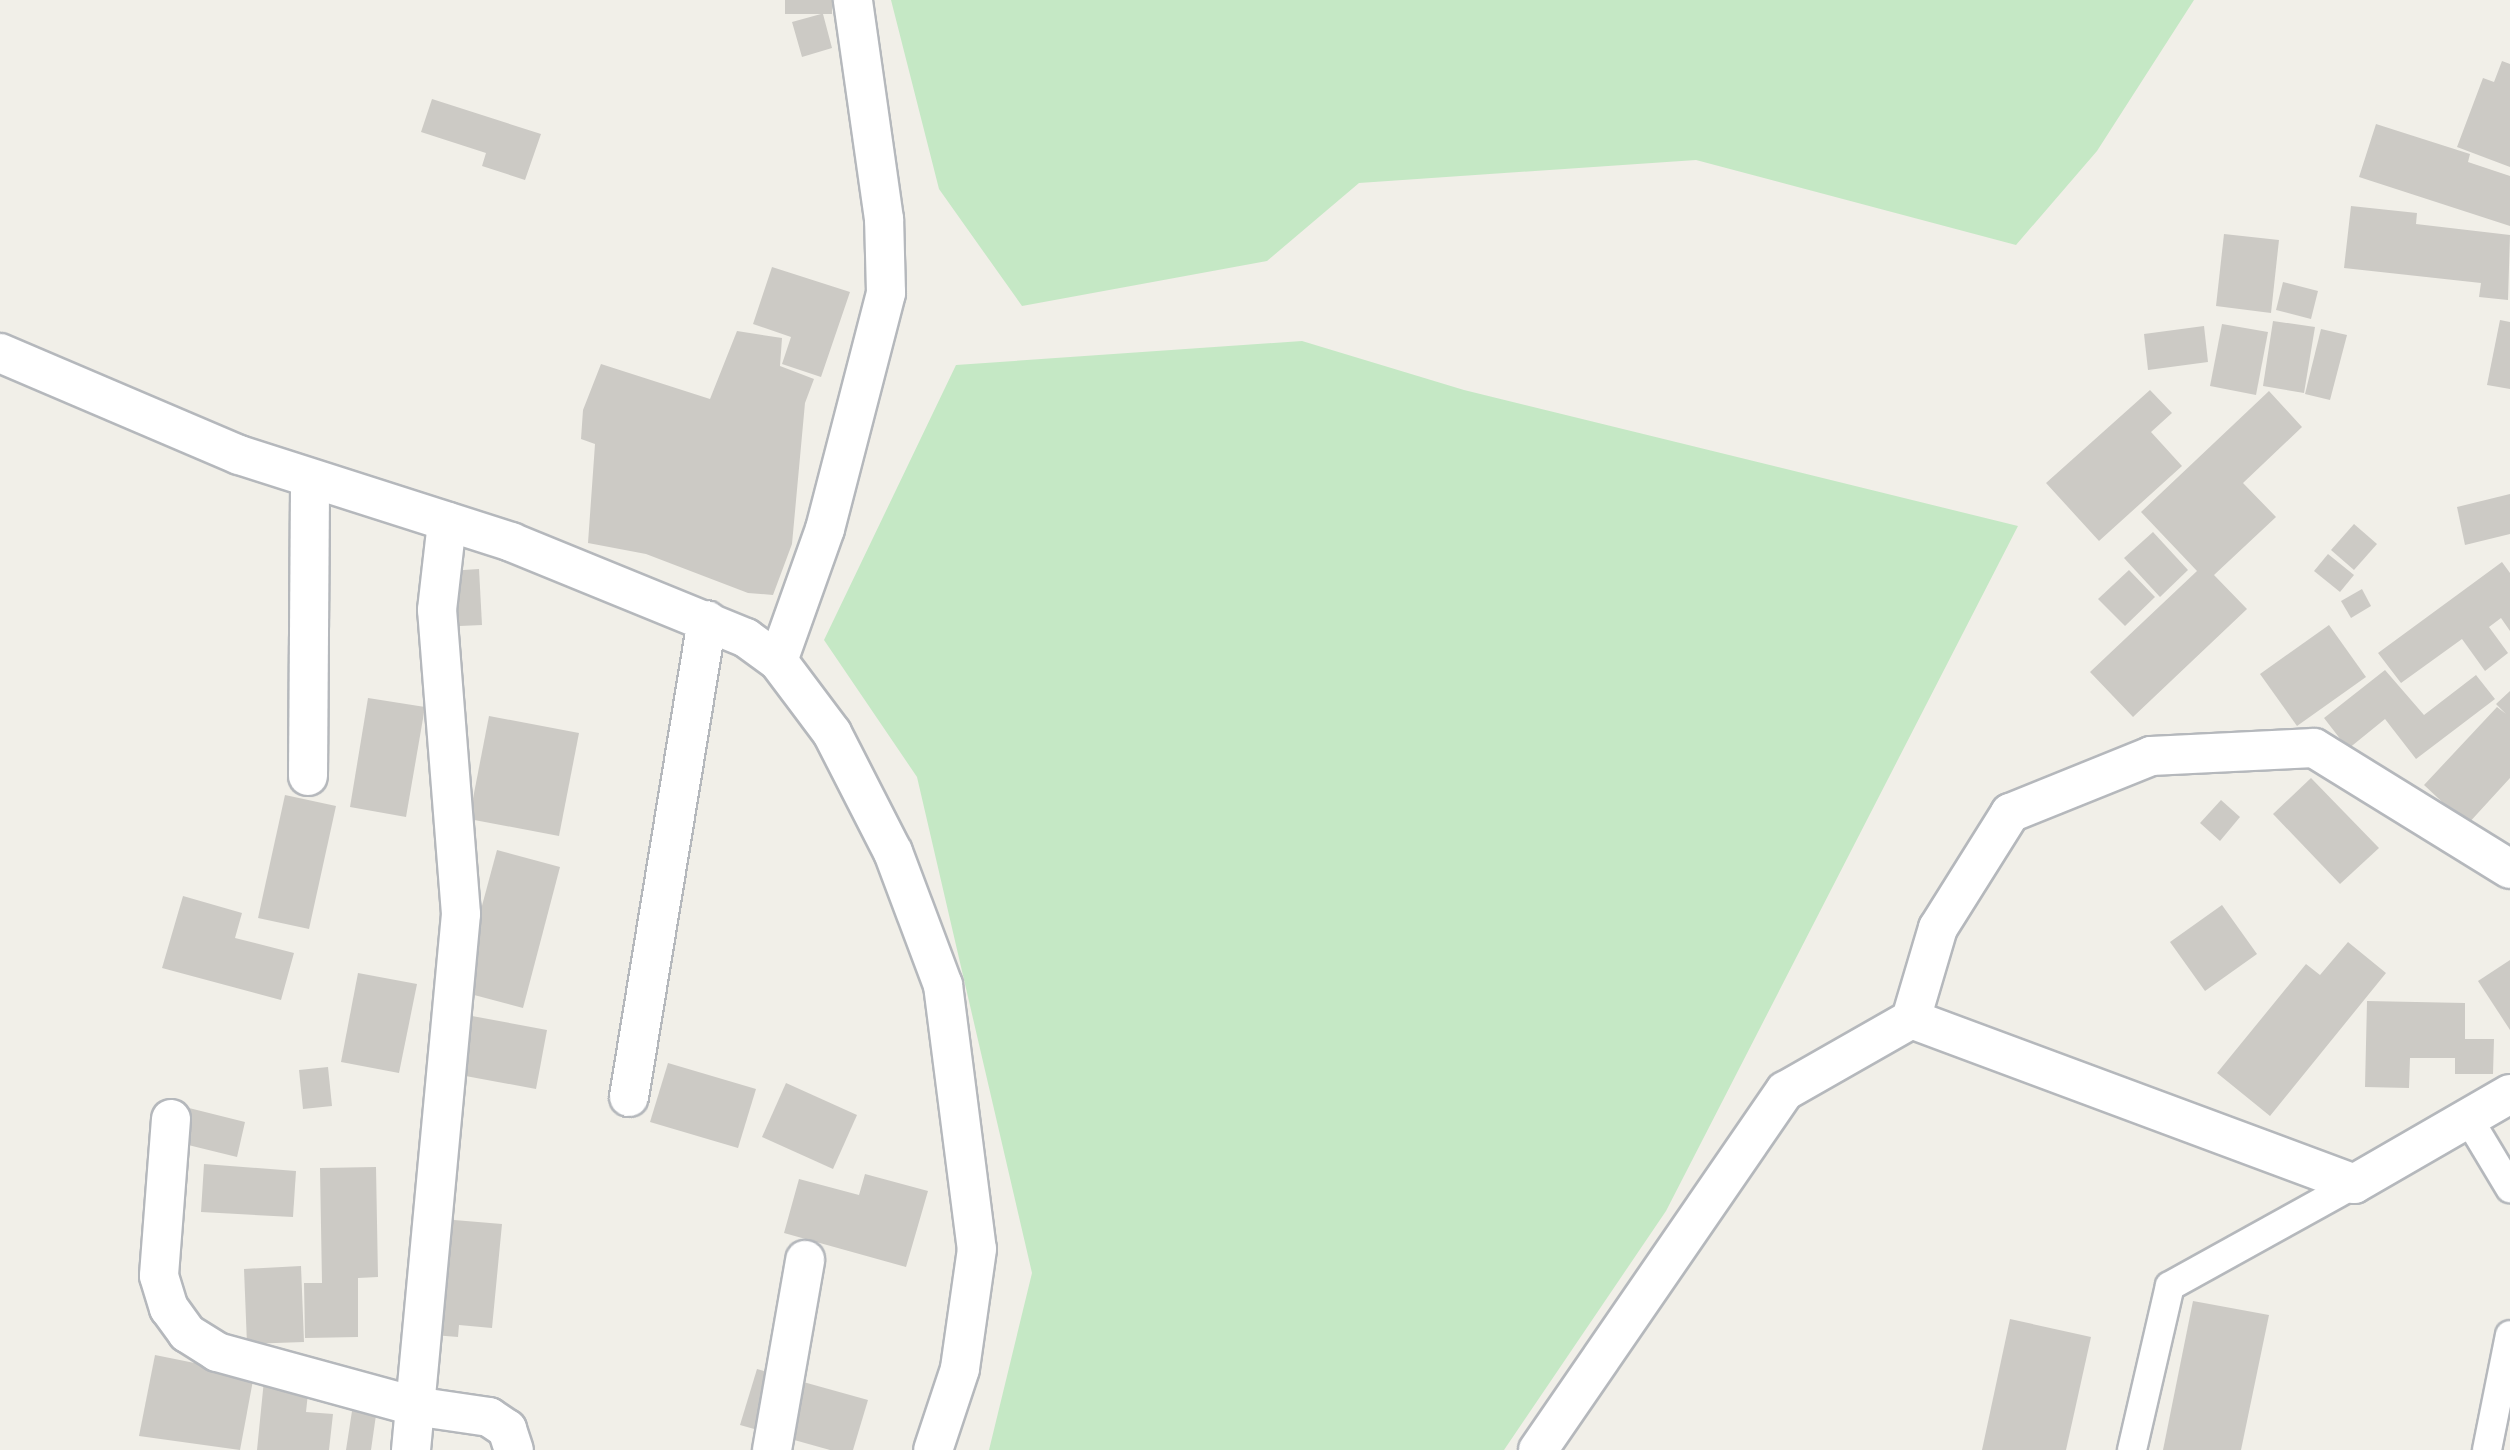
<!DOCTYPE html>
<html>
<head>
<meta charset="utf-8">
<style>
  body { margin:0 }
  #map { position:relative; width:2510px; height:1450px; overflow:hidden; background:#f1efe8; font-family:"PT Sans Narrow",sans-serif }
  div>[style] { position:absolute }
  .green>* { inset:0; background:#c5e8c5 }
  .building>* { inset:0; background:#cccac5 }
  .roads { filter:drop-shadow(2px 0 #b5b8bc) drop-shadow(-2px 0 #b5b8bc) drop-shadow(0 2px #b5b8bc) drop-shadow(0 -2px #b5b8bc) }
  .lane>* { height:28px; margin:-14px; padding:0 14px; transform-origin:14px; border-radius:14px; background:#fff }
  .street>* { height:38px; margin:-19px; padding:0 19px; transform-origin:19px; border-radius:19px; background:#fff }
  span { translate:-50% -50%; white-space:nowrap; text-align:center; line-height:1.15; -webkit-text-stroke:7px #fff; paint-order:stroke }
</style>
</head>
<body>
<div id="map">
  <div class="green">
    <i style="clip-path:polygon(891px 0,2194px 0,2097px 151px,2016px 245px,1696px 160px,1359px 183px,1267px 261px,1022px 306px,939px 189px)"></i>
    <i style="clip-path:polygon(1302px 341px,1464px 390px,2018px 526px,1666px 1211px,1504px 1450px,989px 1450px,1032px 1273px,917px 777px,824px 640px,956px 365px)"></i>
  </div>
  <div class="building">
    <i style="clip-path:polygon(785px 0,832px 0,832px 14px,823px 14px,832px 48px,802px 57px,792px 22px,821px 14px,785px 14px)"></i>
    <i style="clip-path:polygon(2502px 61px,2510px 64px,2510px 167px,2457px 147px,2483px 78px,2494px 82px)"></i>
    <i style="clip-path:polygon(432px 99px,541px 134px,525px 180px,482px 166px,486px 153px,421px 132px)"></i>
    <i style="clip-path:polygon(2376px 124px,2470px 154px,2468px 162px,2510px 176px,2510px 226px,2359px 177px)"></i>
    <i style="clip-path:polygon(2351px 206px,2417px 213px,2416px 224px,2510px 235px,2508px 300px,2479px 297px,2481px 283px,2344px 268px)"></i>
    <i style="clip-path:polygon(2224px 234px,2279px 240px,2271px 313px,2216px 306px)"></i>
    <i style="clip-path:polygon(772px 267px,850px 292px,821px 377px,782px 364px,791px 337px,753px 324px)"></i>
    <i style="clip-path:polygon(2283px 282px,2318px 291px,2311px 319px,2276px 310px)"></i>
    <i style="clip-path:polygon(2500px 320px,2510px 322px,2510px 389px,2487px 385px)"></i>
    <i style="clip-path:polygon(2273px 321px,2315px 327px,2304px 393px,2263px 386px)"></i>
    <i style="clip-path:polygon(2222px 324px,2268px 332px,2256px 395px,2210px 386px)"></i>
    <i style="clip-path:polygon(2204px 326px,2208px 362px,2148px 370px,2144px 334px)"></i>
    <i style="clip-path:polygon(2321px 329px,2347px 335px,2330px 400px,2305px 394px)"></i>
    <i style="clip-path:polygon(737px 331px,782px 338px,780px 366px,814px 379px,805px 403px,792px 544px,773px 595px,748px 593px,646px 554px,588px 543px,595px 444px,581px 439px,583px 410px,601px 364px,710px 399px)"></i>
    <i style="clip-path:polygon(2150px 390px,2172px 413px,2151px 432px,2182px 466px,2099px 541px,2046px 483px)"></i>
    <i style="clip-path:polygon(2269px 391px,2302px 427px,2243px 483px,2276px 517px,2214px 575px,2247px 609px,2133px 717px,2090px 672px,2197px 571px,2141px 512px)"></i>
    <i style="clip-path:polygon(2510px 494px,2510px 534px,2465px 545px,2457px 507px)"></i>
    <i style="clip-path:polygon(2354px 524px,2377px 544px,2354px 570px,2331px 550px)"></i>
    <i style="clip-path:polygon(2153px 532px,2188px 570px,2160px 597px,2124px 558px)"></i>
    <i style="clip-path:polygon(2328px 554px,2354px 575px,2340px 592px,2314px 571px)"></i>
    <i style="clip-path:polygon(2502px 562px,2510px 573px,2510px 631px,2501px 618px,2489px 627px,2508px 653px,2485px 671px,2462px 639px,2401px 683px,2378px 653px)"></i>
    <i style="clip-path:polygon(479px 569px,482px 625px,437px 627px,433px 572px)"></i>
    <i style="clip-path:polygon(2129px 570px,2155px 597px,2125px 626px,2098px 599px)"></i>
    <i style="clip-path:polygon(2362px 589px,2371px 606px,2351px 618px,2341px 601px)"></i>
    <i style="clip-path:polygon(2329px 625px,2366px 677px,2297px 726px,2260px 674px)"></i>
    <i style="clip-path:polygon(2385px 670px,2424px 715px,2476px 675px,2495px 699px,2416px 759px,2385px 719px,2348px 749px,2324px 718px)"></i>
    <i style="clip-path:polygon(2510px 691px,2510px 778px,2467px 825px,2424px 785px,2497px 707px,2506px 714px,2496px 704px)"></i>
    <i style="clip-path:polygon(368px 698px,425px 707px,406px 817px,350px 807px)"></i>
    <i style="clip-path:polygon(489px 716px,579px 733px,559px 836px,469px 819px)"></i>
    <i style="clip-path:polygon(2311px 778px,2379px 848px,2340px 884px,2273px 814px)"></i>
    <i style="clip-path:polygon(285px 795px,336px 806px,309px 929px,258px 918px)"></i>
    <i style="clip-path:polygon(2221px 800px,2240px 817px,2220px 841px,2200px 823px)"></i>
    <i style="clip-path:polygon(497px 850px,560px 867px,523px 1008px,459px 991px)"></i>
    <i style="clip-path:polygon(183px 896px,242px 913px,235px 938px,294px 953px,281px 1000px,162px 968px)"></i>
    <i style="clip-path:polygon(2222px 905px,2257px 954px,2205px 991px,2170px 942px)"></i>
    <i style="clip-path:polygon(2348px 942px,2386px 973px,2270px 1116px,2217px 1073px,2306px 964px,2320px 975px)"></i>
    <i style="clip-path:polygon(2510px 960px,2510px 1030px,2478px 981px)"></i>
    <i style="clip-path:polygon(358px 973px,417px 984px,399px 1073px,341px 1062px)"></i>
    <i style="clip-path:polygon(2367px 1001px,2465px 1003px,2465px 1039px,2494px 1039px,2493px 1074px,2455px 1074px,2455px 1058px,2410px 1058px,2409px 1088px,2365px 1087px)"></i>
    <i style="clip-path:polygon(456px 1013px,547px 1030px,536px 1089px,444px 1072px)"></i>
    <i style="clip-path:polygon(668px 1063px,756px 1089px,738px 1148px,650px 1122px)"></i>
    <i style="clip-path:polygon(328px 1067px,332px 1106px,303px 1109px,299px 1070px)"></i>
    <i style="clip-path:polygon(786px 1083px,857px 1115px,833px 1169px,762px 1137px)"></i>
    <i style="clip-path:polygon(189px 1108px,245px 1122px,237px 1157px,180px 1143px)"></i>
    <i style="clip-path:polygon(204px 1164px,296px 1171px,293px 1217px,201px 1212px)"></i>
    <i style="clip-path:polygon(376px 1167px,378px 1277px,358px 1278px,358px 1337px,305px 1338px,304px 1283px,322px 1283px,320px 1168px)"></i>
    <i style="clip-path:polygon(865px 1174px,928px 1191px,906px 1267px,784px 1233px,799px 1179px,859px 1195px)"></i>
    <i style="clip-path:polygon(418px 1217px,502px 1224px,492px 1328px,459px 1325px,458px 1337px,408px 1333px)"></i>
    <i style="clip-path:polygon(301px 1266px,304px 1342px,247px 1344px,244px 1269px)"></i>
    <i style="clip-path:polygon(2193px 1301px,2269px 1315px,2241px 1450px,2163px 1450px)"></i>
    <i style="clip-path:polygon(2010px 1319px,2091px 1337px,2066px 1450px,1982px 1450px)"></i>
    <i style="clip-path:polygon(155px 1355px,254px 1375px,240px 1450px,139px 1436px)"></i>
    <i style="clip-path:polygon(757px 1369px,868px 1400px,853px 1450px,830px 1450px,740px 1425px)"></i>
    <i style="clip-path:polygon(265px 1370px,310px 1374px,306px 1412px,333px 1414px,329px 1450px,257px 1450px)"></i>
    <i style="clip-path:polygon(352px 1411px,376px 1415px,371px 1450px,346px 1450px)"></i>
  </div>
  <div class="roads">
    <div class="lane">
      <i style="left:2468px;top:1118px;width:82px;rotate:59deg"></i>
      <i style="left:2132px;top:1450px;width:168px;rotate:-77deg"></i>
      <i style="left:2170px;top:1286px;width:210px;rotate:-29deg"></i>
      <i style="left:2487px;top:1450px;width:117px;rotate:-78.7deg"></i>
    </div>
    <div class="street">
      <i style="left:0;top:353px;width:260px;rotate:23.1deg"></i>
      <i style="left:239px;top:455px;width:286px;rotate:17.7deg"></i>
      <i style="left:511px;top:542px;width:254px;rotate:22.2deg"></i>
      <i style="left:746px;top:638px;width:39px;rotate:36deg"></i>
      <i style="left:778px;top:661px;width:90px;rotate:53.1deg"></i>
      <i style="left:832px;top:733px;width:134px;rotate:62.9deg"></i>
      <i style="left:893px;top:852px;width:142px;rotate:69.4deg"></i>
      <i style="left:943px;top:985px;width:266px;rotate:82.7deg"></i>
      <i style="left:977px;top:1249px;width:121px;rotate:98.1deg"></i>
      <i style="left:960px;top:1369px;width:85px;rotate:108.4deg"></i>
      <i style="left:778px;top:661px;width:140px;rotate:-70.4deg"></i>
      <i style="left:825px;top:529px;width:244px;rotate:-75.5deg"></i>
      <i style="left:886px;top:293px;width:74px;rotate:-91.5deg"></i>
      <i style="left:884px;top:219px;width:221px;rotate:-98.1deg"></i>
      <i style="left:308px;top:776px;width:297px;rotate:-89.6deg"></i>
      <i style="left:1911px;top:1019px;width:95px;rotate:-73.5deg"></i>
      <i style="left:1938px;top:928px;width:136px;rotate:-57.9deg"></i>
      <i style="left:2010px;top:813px;width:152px;rotate:-22deg"></i>
      <i style="left:2151px;top:756px;width:163px;rotate:-2.8deg"></i>
      <i style="left:2314px;top:748px;width:230px;rotate:31.7deg"></i>
      <i style="left:629px;top:1097px;width:483px;rotate:-80.7deg"></i>
      <i style="left:171px;top:1119px;width:157px;rotate:94.4deg"></i>
      <i style="left:159px;top:1276px;width:34px;rotate:73deg"></i>
      <i style="left:169px;top:1308px;width:31px;rotate:54deg"></i>
      <i style="left:187px;top:1333px;width:36px;rotate:32deg"></i>
      <i style="left:217px;top:1352px;width:204px;rotate:15.3deg"></i>
      <i style="left:414px;top:1406px;width:76px;rotate:8.3deg"></i>
      <i style="left:489px;top:1417px;width:22px;rotate:34deg"></i>
      <i style="left:507px;top:1429px;width:22px;rotate:72deg"></i>
      <i style="left:411px;top:1450px;width:538px;rotate:-84.67deg"></i>
      <i style="left:461px;top:914px;width:305px;rotate:-94.5deg"></i>
      <i style="left:437px;top:610px;width:89px;rotate:-83.5deg"></i>
      <i style="left:772px;top:1450px;width:193px;rotate:-80.1deg"></i>
      <i style="left:1538px;top:1450px;width:436px;rotate:-55.5deg"></i>
      <i style="left:1785px;top:1091px;width:145px;rotate:-29.7deg"></i>
      <i style="left:1911px;top:1019px;width:473px;rotate:20.4deg"></i>
      <i style="left:2354px;top:1184px;width:180px;rotate:-30deg"></i>
    </div>
  </div>
</div>
</body>
</html>
